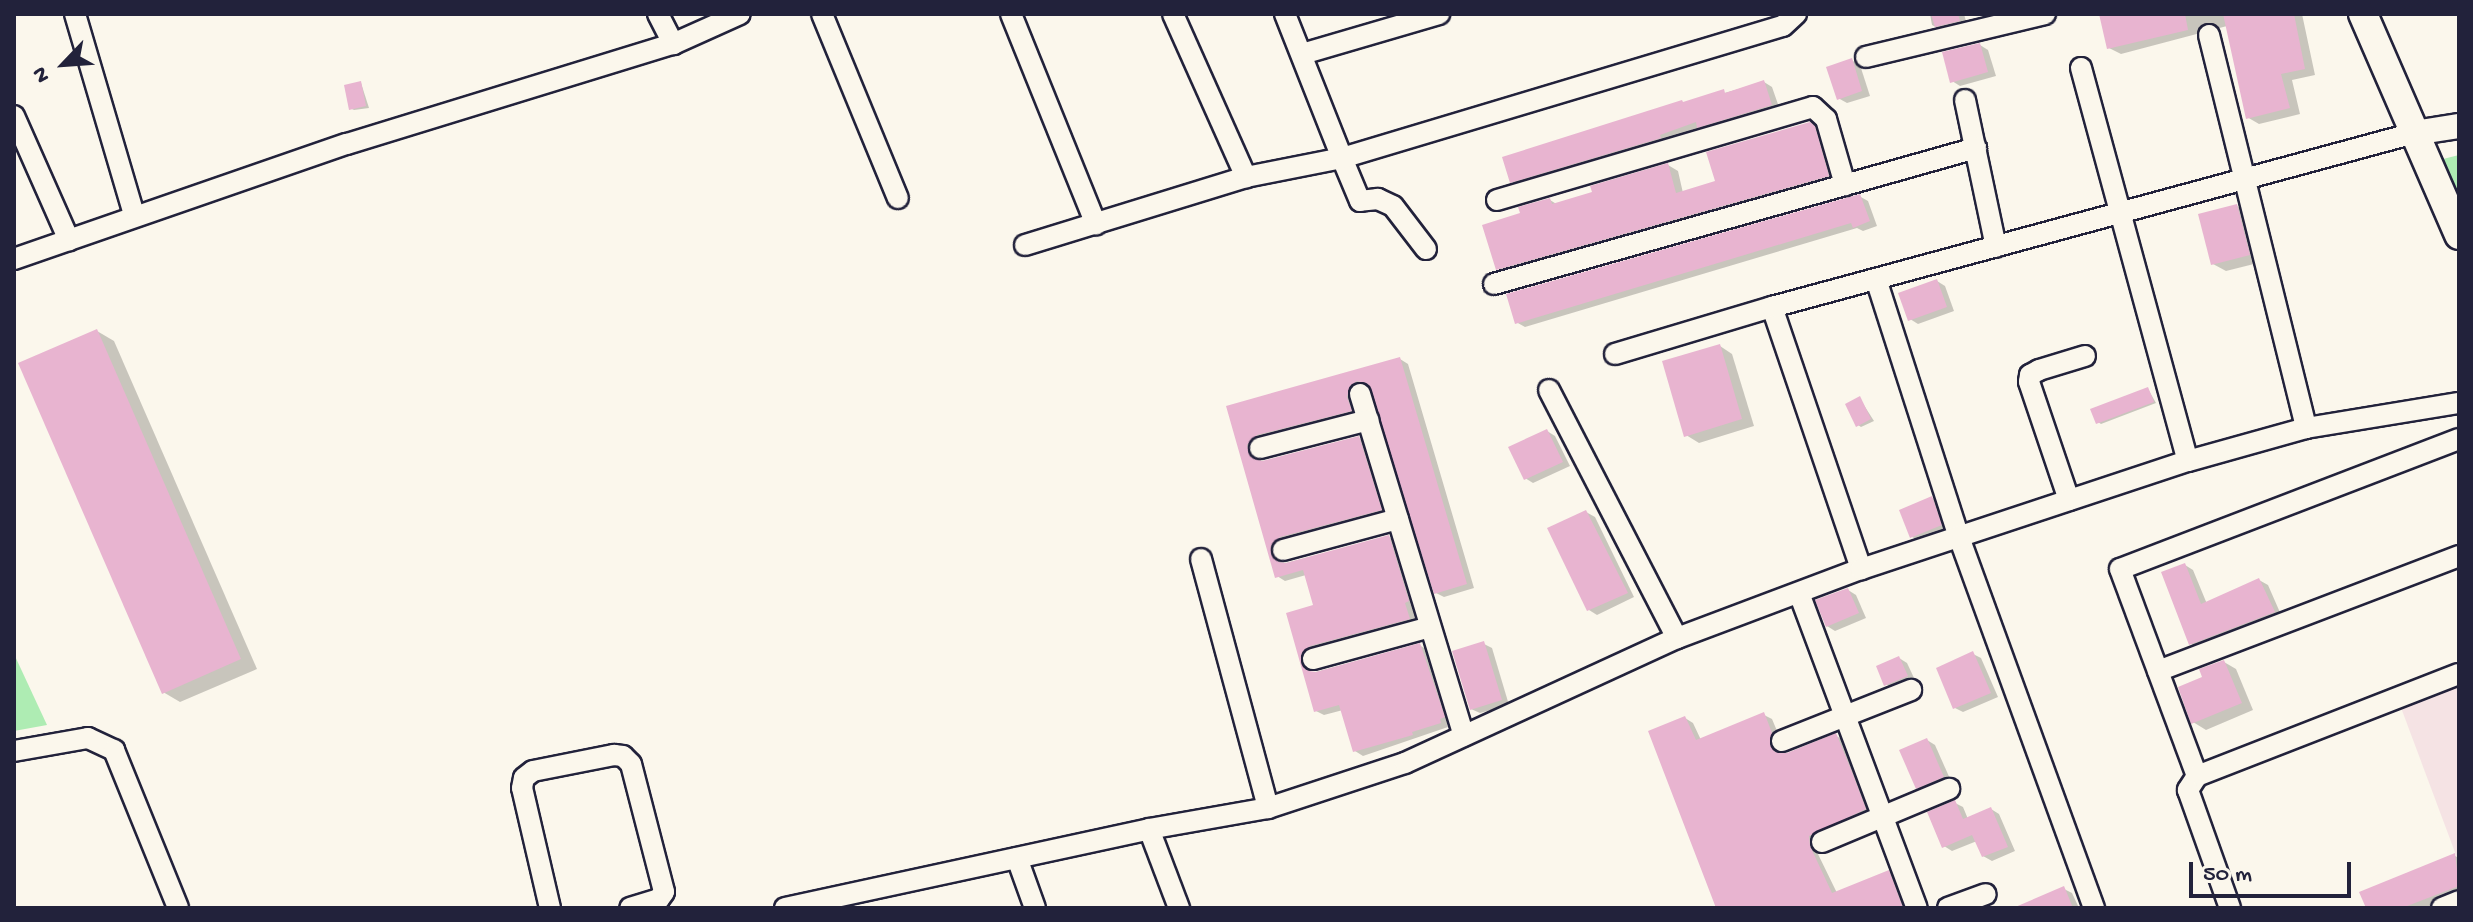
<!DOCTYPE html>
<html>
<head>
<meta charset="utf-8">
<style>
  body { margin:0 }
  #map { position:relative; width:2473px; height:922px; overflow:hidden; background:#fbf7ec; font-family:"Gochi Hand",sans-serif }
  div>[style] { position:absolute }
  .built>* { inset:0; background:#f5e3e4 }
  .green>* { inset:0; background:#aeecb3 }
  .shadow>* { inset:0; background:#0003 }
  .building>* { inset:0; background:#e8b4d0 }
  .roads { filter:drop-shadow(2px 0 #22223b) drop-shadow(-2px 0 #22223b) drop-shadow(0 2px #22223b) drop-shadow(0 -2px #22223b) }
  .minor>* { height:20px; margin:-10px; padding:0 10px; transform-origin:10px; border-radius:10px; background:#fbf7ec }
  .tertiary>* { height:24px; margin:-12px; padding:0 12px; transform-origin:12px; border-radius:12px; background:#fbf7ec }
  .secondary>* { height:28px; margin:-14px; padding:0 14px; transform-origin:14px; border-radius:14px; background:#fbf7ec }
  span { translate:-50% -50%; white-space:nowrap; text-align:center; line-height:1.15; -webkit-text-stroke:8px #fbf7ec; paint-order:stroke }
  .frame { position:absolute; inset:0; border:16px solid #22223b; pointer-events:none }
  .north { position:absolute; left:24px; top:24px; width:80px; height:80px; -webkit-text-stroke:6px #fbf7ec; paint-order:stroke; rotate:245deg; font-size:22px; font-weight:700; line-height:32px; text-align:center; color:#22223b }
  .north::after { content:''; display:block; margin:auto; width:28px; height:36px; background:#22223b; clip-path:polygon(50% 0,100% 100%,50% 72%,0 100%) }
  .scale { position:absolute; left:2189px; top:862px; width:162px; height:36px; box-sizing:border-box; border:4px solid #22223b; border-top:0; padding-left:10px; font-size:24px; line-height:28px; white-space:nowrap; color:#22223b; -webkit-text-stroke:6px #fbf7ec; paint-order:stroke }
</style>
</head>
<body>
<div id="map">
  <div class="built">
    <i style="clip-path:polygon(2459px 683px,2459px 863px,2400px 705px)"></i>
  </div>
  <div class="green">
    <i style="clip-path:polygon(2459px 155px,2459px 205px,2439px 160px)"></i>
    <i style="clip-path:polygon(14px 654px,47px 725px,14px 731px)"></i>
  </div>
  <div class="shadow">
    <i style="clip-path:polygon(1930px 14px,1964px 14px,1967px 25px,1941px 30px,1932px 25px)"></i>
    <i style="clip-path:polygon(2108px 14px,2302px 14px,2315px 75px,2292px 80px,2300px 114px,2259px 124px,2247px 117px,2227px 26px,2121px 54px,2109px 48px)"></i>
    <i style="clip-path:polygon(1980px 45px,1988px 50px,1996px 76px,1960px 86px,1952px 81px)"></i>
    <i style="clip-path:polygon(1851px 60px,1860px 65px,1870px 96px,1847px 103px,1838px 98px)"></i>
    <i style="clip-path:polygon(1764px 82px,1772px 87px,1780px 110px,1707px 131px,1701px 127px,1520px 186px,1512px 181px,1685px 104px)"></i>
    <i style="clip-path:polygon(361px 83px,369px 108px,354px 110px,350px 108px)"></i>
    <i style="clip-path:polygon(1809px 124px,1820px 130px,1838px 181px,1508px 274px,1498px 269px,1523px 215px,1550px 200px,1558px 205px,1668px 165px,1678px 171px,1683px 193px,1718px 182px)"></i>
    <i style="clip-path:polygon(1859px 196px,1868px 201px,1877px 226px,1863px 231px,1857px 228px,1525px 327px,1516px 322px)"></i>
    <i style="clip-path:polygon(2237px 206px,2250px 213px,2262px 262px,2226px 271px,2213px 264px)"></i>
    <i style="clip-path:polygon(1937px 281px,1945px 286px,1954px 311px,1918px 324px,1910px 319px)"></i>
    <i style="clip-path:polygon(97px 331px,114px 341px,257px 669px,180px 702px,163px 692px)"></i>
    <i style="clip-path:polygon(1720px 346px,1732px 354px,1754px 426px,1699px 443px,1686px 435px)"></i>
    <i style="clip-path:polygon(1400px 359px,1408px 364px,1474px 588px,1444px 597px,1436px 593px,1371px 386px,1358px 390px,1359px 415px,1258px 444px,1255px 456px,1263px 463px,1359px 438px,1367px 443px,1389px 514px,1278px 551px,1278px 560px,1282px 564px,1389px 537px,1397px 542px,1417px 606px,1412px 607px,1417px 623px,1307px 665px,1307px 669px,1312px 673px,1419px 645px,1428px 650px,1452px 722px,1447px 723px,1448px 727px,1363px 756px,1355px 751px,1343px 710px,1324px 715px,1316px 711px,1288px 615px,1315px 607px,1306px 575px,1285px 581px,1277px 576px,1228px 408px)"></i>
    <i style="clip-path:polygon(2148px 389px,2156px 403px,2101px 424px,2098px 422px)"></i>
    <i style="clip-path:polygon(1860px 399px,1874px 421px,1861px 427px,1858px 425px)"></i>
    <i style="clip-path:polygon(1547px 431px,1555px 436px,1570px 466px,1533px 483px,1525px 478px)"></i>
    <i style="clip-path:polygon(1932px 498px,1940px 503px,1949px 530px,1920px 541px,1912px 537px)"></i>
    <i style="clip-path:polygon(1586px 512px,1595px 517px,1634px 597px,1597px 615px,1589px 610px)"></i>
    <i style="clip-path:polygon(2185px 565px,2193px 570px,2207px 604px,2259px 580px,2268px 585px,2282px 617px,2199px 649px,2191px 644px)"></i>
    <i style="clip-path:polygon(1848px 590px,1856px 595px,1866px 618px,1835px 631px,1827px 626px)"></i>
    <i style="clip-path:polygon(1484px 644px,1492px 648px,1509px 705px,1480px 713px,1471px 709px)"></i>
    <i style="clip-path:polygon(1973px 654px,1981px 658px,1998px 697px,1963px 712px,1955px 708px)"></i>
    <i style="clip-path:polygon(1899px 658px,1907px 663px,1915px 680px,1894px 689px,1886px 684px)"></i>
    <i style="clip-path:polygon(2224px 662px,2236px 669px,2253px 710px,2206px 730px,2193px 722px,2205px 678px)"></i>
    <i style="clip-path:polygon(1764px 715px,1772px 719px,1780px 738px,1778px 753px,1782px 756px,1836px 736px,1844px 740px,1873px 814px,1817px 841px,1817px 852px,1837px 893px,1889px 872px,1897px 877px,1909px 908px,1716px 908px,1685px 718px,1693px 723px,1701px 740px)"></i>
    <i style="clip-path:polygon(1927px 740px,1935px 745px,1951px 781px,1925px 792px,1917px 787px)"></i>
    <i style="clip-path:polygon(1955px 803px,1963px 807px,1968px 819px,1991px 809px,1999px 814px,2015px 851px,1992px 861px,1983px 856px,1977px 841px,1952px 851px,1944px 846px)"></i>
    <i style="clip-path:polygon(2455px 856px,2459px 858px,2459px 897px,2432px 908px,2368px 908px)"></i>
    <i style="clip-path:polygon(2064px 889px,2072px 893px,2079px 908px,2031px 908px)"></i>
  </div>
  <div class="building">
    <i style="clip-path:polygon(1931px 14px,1958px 14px,1960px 21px,1935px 27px)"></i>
    <i style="clip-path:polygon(2099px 14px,2185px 14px,2188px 30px,2107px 49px)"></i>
    <i style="clip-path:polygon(2223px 14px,2294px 14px,2305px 69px,2281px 74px,2290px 108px,2246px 119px)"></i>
    <i style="clip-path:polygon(1980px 43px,1988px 72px,1950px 83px,1942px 52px)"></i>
    <i style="clip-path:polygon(1852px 58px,1862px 91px,1837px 100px,1826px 67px)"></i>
    <i style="clip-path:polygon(1764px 80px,1772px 105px,1697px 128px,1696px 122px,1660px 135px,1661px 138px,1510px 183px,1502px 157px,1682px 100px,1683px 102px,1724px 89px,1725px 93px)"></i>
    <i style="clip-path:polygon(361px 81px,366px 106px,349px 110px,344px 85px)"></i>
    <i style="clip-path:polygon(1810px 122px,1815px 126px,1829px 176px,1496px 270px,1482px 225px,1520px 213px,1518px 207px,1550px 198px,1552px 204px,1592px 192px,1590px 186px,1668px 163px,1676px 193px,1715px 181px,1706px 152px)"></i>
    <i style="clip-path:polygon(1860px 194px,1870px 221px,1853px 228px,1851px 223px,1515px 324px,1506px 294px)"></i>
    <i style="clip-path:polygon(2237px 204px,2250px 255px,2211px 265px,2198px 214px)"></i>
    <i style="clip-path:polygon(1937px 279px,1947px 307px,1908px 321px,1898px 293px)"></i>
    <i style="clip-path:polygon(97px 329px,241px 659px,162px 694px,18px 363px)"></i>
    <i style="clip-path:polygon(1720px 344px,1742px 419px,1684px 437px,1662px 361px)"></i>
    <i style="clip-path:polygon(1400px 357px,1467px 584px,1434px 594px,1368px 384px,1357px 381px,1350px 386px,1347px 397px,1352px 411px,1257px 435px,1247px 445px,1250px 456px,1262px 461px,1359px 436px,1382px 510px,1280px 537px,1271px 546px,1271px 554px,1279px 562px,1286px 563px,1389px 535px,1409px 601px,1405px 603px,1410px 619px,1310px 646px,1301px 655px,1301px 663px,1309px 671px,1316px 672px,1420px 643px,1445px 717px,1440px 719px,1441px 723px,1412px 732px,1413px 735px,1353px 752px,1339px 705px,1314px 712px,1286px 613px,1313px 605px,1303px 570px,1275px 578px,1226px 406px)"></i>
    <i style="clip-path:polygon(2148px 387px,2154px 402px,2096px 424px,2090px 409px)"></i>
    <i style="clip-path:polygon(1860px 396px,1871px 419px,1856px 427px,1845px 404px)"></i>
    <i style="clip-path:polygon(1547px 429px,1563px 462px,1524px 480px,1508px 447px)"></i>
    <i style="clip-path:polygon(1932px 496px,1942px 525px,1910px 538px,1899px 510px)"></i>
    <i style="clip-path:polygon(1586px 510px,1628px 593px,1587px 611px,1547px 528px)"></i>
    <i style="clip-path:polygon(2185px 563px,2201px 604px,2259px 578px,2275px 612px,2189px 645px,2161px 572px)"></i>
    <i style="clip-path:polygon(1848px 588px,1859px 613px,1826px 627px,1815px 600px)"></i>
    <i style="clip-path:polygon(1484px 641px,1502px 700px,1470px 710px,1452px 651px)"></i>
    <i style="clip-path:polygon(1973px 651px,1991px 693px,1953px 709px,1936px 668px)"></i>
    <i style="clip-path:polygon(1899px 656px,1908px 676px,1884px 686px,1876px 666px)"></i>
    <i style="clip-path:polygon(2224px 660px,2242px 703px,2191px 724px,2178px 687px,2202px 677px,2199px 669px)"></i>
    <i style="clip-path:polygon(1764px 712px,1772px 733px,1770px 745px,1775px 752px,1787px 753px,1836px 733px,1852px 772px,1866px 809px,1809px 836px,1810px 846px,1832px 893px,1889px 870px,1903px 908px,1716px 908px,1648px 731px,1685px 716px,1696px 740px)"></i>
    <i style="clip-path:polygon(1927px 738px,1944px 777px,1916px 789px,1899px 750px)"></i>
    <i style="clip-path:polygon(1955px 800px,1963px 819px,1991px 807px,2008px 847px,1982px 857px,1972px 835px,1942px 848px,1927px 812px)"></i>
    <i style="clip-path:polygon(2455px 853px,2459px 886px,2402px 908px,2366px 908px,2359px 892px)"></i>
    <i style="clip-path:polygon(2064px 886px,2073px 908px,2013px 908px)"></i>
  </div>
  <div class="roads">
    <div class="minor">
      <i style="left:75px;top:14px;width:209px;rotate:73.6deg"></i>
      <i style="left:658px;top:14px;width:34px;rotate:63deg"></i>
      <i style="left:822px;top:14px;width:199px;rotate:67.6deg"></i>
      <i style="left:1011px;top:14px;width:227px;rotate:68deg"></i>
      <i style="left:1173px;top:14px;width:179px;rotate:65.9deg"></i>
      <i style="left:2209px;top:35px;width:405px;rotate:76.1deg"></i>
      <i style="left:1302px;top:54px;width:143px;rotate:-16.3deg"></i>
      <i style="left:1866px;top:57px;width:184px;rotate:-13.5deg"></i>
      <i style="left:2081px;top:68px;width:407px;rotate:74.8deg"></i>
      <i style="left:1965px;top:100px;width:150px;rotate:78.1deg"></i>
      <i style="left:14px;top:116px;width:136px;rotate:66.1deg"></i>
      <i style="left:1497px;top:200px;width:329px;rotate:-16.4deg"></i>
      <i style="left:1813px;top:107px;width:18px;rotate:43deg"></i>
      <i style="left:1826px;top:119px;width:69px;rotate:73.9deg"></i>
      <i style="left:1025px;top:245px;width:231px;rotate:-17.1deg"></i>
      <i style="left:1246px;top:177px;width:98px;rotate:-11.2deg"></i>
      <i style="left:1342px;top:158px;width:155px;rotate:-111.6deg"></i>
      <i style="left:1426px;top:249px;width:54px;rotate:-127.5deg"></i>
      <i style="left:1393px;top:206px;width:17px;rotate:-155deg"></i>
      <i style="left:1378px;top:199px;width:18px;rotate:174deg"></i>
      <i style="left:1360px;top:201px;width:47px;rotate:-112.7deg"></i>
      <i style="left:1342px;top:158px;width:460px;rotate:-16.7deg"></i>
      <i style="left:1783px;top:26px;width:18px;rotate:-43deg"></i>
      <i style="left:14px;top:259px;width:352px;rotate:-19.1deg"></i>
      <i style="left:347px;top:144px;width:341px;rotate:-17.1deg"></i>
      <i style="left:673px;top:44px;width:73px;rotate:-24.1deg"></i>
      <i style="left:1876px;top:279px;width:271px;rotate:72.2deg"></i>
      <i style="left:1959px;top:537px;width:395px;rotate:70deg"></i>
      <i style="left:1494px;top:284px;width:501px;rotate:-15.76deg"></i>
      <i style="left:1772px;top:307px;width:277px;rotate:71.2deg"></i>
      <i style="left:1615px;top:354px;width:164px;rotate:-16.7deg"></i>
      <i style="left:1772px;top:307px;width:665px;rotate:-15.16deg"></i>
      <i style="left:1549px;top:390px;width:279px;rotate:62.7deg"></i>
      <i style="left:1360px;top:394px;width:357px;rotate:73.1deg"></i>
      <i style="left:2459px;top:439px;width:363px;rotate:159deg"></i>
      <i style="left:2120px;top:569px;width:221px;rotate:69.6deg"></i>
      <i style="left:2197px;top:776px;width:281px;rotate:-21.3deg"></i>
      <i style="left:1260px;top:448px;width:112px;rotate:-14.5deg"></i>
      <i style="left:2069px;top:500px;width:125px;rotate:-108.7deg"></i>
      <i style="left:2029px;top:382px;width:7px;rotate:-82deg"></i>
      <i style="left:2030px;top:375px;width:10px;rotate:-29deg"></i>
      <i style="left:2039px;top:370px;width:48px;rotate:-16.9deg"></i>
      <i style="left:1283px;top:550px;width:119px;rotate:-15.1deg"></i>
      <i style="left:1201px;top:559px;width:258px;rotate:74.9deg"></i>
      <i style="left:1799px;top:593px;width:336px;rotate:69.5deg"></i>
      <i style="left:1313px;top:659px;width:121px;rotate:-15.3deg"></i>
      <i style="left:2158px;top:671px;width:322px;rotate:-20.9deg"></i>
      <i style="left:1782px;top:741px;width:139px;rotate:-21.6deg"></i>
      <i style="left:14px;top:751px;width:75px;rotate:-10deg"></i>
      <i style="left:88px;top:738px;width:29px;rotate:25deg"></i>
      <i style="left:114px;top:750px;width:170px;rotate:67.9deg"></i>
      <i style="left:2197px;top:776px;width:17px;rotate:123deg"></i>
      <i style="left:2188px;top:790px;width:125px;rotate:70.4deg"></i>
      <i style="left:1149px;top:829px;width:85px;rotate:69.2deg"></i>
      <i style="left:1822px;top:842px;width:138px;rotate:-22.7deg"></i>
      <i style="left:1017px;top:858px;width:53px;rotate:70.2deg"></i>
      <i style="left:550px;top:908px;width:123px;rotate:-103.1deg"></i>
      <i style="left:522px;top:788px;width:10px;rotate:-79deg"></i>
      <i style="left:524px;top:778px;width:11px;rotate:-38deg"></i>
      <i style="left:533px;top:771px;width:83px;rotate:-11.2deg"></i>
      <i style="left:614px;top:755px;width:9px;rotate:6deg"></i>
      <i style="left:623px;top:756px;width:11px;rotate:45deg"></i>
      <i style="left:631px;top:764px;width:132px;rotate:75.5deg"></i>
      <i style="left:664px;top:892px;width:9px;rotate:126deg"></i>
      <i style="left:659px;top:899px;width:30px;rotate:163deg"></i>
      <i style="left:785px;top:908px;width:372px;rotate:-12.2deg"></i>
      <i style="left:1149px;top:829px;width:121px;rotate:-10deg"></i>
      <i style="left:1268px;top:808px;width:144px;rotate:-18.2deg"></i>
      <i style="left:1405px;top:763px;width:299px;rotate:-24.7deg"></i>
      <i style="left:1677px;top:638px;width:197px;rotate:-20.6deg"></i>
      <i style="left:1861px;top:569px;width:344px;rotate:-18.3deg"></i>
      <i style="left:2188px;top:461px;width:123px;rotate:-15.6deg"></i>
      <i style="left:2306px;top:428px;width:155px;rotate:-9.3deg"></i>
      <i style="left:1948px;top:908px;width:40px;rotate:-20.2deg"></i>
      <i style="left:2442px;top:908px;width:18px;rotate:-22deg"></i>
    </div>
    <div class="tertiary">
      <i style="left:2414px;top:133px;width:46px;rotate:-8.8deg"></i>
    </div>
    <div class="secondary">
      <i style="left:2363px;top:14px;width:241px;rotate:66.5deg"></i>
    </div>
  </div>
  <div class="frame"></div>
  <div class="north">N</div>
  <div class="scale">50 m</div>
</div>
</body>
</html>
